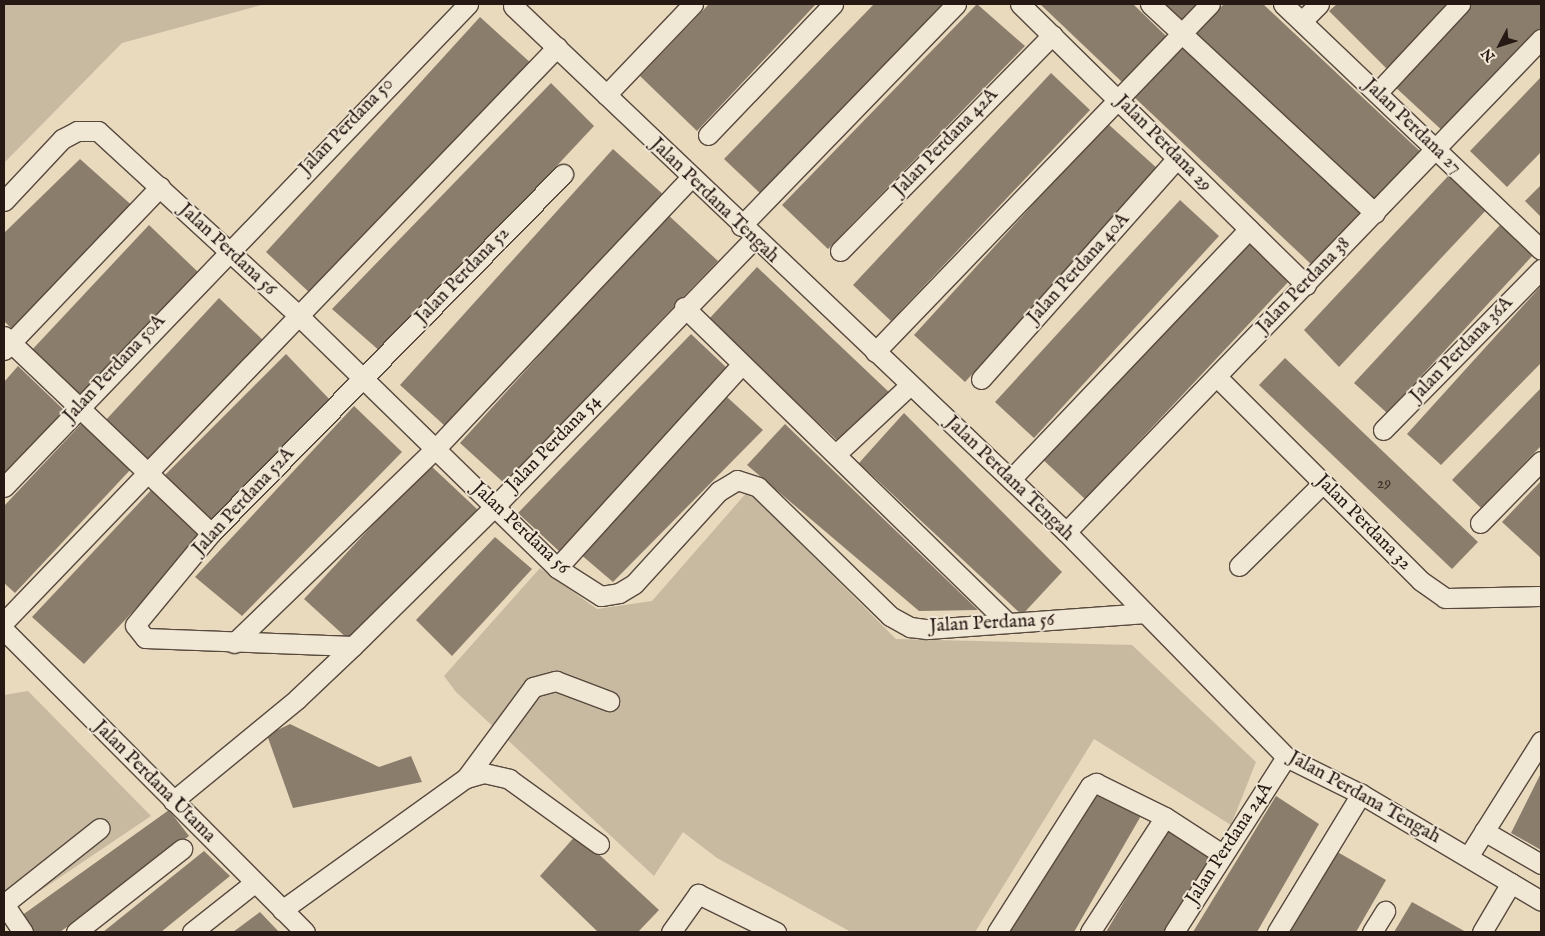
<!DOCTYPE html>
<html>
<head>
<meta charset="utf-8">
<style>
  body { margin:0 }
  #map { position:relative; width:1545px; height:936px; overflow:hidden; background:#e9dabe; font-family:"IM FELL English",serif }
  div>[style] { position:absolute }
  .green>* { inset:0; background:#c8b9a1 }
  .building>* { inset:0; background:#8b7d6c }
  .roads { filter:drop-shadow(1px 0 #57493e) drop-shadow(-1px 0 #57493e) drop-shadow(0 1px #57493e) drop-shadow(0 -1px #57493e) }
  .minor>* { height:19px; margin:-9.5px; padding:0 9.5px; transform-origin:9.5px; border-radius:9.5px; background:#f1e7d5 }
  span { translate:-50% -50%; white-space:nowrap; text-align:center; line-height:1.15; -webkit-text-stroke:4px #f1e7d5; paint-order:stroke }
  .number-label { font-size:16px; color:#3f322a }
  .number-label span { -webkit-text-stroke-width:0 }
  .street-label { font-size:19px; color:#261914 }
  .frame { position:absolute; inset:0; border:5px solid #261914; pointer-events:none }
  .north { position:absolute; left:1475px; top:20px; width:50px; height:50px; -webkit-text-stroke:4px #f1e7d5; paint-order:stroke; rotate:230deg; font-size:14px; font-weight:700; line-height:20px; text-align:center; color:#261914 }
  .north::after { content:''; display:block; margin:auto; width:18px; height:22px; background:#261914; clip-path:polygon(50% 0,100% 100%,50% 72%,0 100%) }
</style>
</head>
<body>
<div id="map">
  <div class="green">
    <i style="clip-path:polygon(4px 4px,265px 4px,122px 43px,4px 163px)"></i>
    <i style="clip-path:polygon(748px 491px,896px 639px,1132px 645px,1256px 762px,1231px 825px,1094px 739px,975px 932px,851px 932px,717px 858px,683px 832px,654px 876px,456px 692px,444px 676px,540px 568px,597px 609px,652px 601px)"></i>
    <i style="clip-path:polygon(28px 691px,151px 816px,4px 915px,4px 695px)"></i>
  </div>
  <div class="building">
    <i style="clip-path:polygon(709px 4px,816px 4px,697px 131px,640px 76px)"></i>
    <i style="clip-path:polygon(874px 4px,947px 4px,762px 195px,724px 159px)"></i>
    <i style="clip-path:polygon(977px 4px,1025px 46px,828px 249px,782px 205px)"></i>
    <i style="clip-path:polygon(1040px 4px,1133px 4px,1166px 36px,1122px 82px)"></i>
    <i style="clip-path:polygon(1161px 4px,1203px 4px,1183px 25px)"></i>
    <i style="clip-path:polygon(1224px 4px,1263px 4px,1425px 156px,1378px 206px,1195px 34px)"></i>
    <i style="clip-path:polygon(1337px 4px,1447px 4px,1387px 69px,1329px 11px)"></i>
    <i style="clip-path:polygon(1469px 4px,1541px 4px,1541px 32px,1446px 134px,1393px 85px)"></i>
    <i style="clip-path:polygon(480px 17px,533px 65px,311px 294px,266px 252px)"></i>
    <i style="clip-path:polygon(1182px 44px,1362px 214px,1313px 266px,1133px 96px)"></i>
    <i style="clip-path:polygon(1051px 73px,1090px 110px,891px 321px,853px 285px)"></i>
    <i style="clip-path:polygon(1541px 77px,1541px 152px,1507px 187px,1470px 151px)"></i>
    <i style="clip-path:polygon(551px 83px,594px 126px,382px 353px,332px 309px)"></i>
    <i style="clip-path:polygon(1107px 123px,1159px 170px,965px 382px,914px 335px)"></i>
    <i style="clip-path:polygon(613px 149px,666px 197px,445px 426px,400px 385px)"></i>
    <i style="clip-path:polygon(80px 159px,136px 209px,16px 333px,4px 321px,4px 233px)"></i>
    <i style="clip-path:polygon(1451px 173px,1489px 207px,1339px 367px,1304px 330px)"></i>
    <i style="clip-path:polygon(1541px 185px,1541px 217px,1525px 201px)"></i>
    <i style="clip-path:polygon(1180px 200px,1219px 236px,1034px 438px,995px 402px)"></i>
    <i style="clip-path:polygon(667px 214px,718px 261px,504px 483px,460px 443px)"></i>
    <i style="clip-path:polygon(1501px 224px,1534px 254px,1387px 413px,1354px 383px)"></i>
    <i style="clip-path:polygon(149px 225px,198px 272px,80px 398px,30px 352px)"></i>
    <i style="clip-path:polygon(1244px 237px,1290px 280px,1085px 499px,1039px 456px)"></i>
    <i style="clip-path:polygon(757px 267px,891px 394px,841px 444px,708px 320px)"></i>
    <i style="clip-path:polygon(1541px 286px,1541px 363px,1441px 465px,1407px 434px)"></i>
    <i style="clip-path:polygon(219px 298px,267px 344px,153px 467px,104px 422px)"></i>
    <i style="clip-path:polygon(691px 334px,728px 369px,560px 552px,518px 513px)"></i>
    <i style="clip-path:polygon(286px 354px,333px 403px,211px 525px,163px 477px)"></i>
    <i style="clip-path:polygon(1285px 358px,1478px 542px,1452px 569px,1259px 385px)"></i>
    <i style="clip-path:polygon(18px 366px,66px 412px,4px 479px,4px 382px)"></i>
    <i style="clip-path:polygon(1541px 388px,1541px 446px,1481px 508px,1452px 480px)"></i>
    <i style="clip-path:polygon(727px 397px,763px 430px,613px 582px,579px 553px)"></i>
    <i style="clip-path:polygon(354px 406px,402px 452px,242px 616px,195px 577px)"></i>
    <i style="clip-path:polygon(904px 413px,1062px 572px,1022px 615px,859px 463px)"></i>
    <i style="clip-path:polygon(82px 423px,131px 469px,15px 593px,4px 583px,4px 506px)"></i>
    <i style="clip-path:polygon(785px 424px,978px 610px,919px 611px,747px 465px)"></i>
    <i style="clip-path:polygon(429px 464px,478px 510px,349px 640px,304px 599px)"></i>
    <i style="clip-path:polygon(1541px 481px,1541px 558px,1502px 522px)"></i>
    <i style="clip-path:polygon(154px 487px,204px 535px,84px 664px,32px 617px)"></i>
    <i style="clip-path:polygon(495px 537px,532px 569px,452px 656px,416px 620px)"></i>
    <i style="clip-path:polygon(290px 724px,379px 767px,411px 756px,422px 782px,293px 808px,267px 735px)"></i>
    <i style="clip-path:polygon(1541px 773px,1541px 850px,1511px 833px)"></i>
    <i style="clip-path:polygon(1097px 786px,1142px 814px,1074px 932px,1005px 932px)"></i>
    <i style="clip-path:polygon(1276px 796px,1319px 824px,1257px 932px,1193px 932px)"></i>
    <i style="clip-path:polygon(169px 810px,189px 836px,60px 932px,32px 932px,21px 916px)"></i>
    <i style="clip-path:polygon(1168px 828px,1211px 858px,1166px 932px,1106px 932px)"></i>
    <i style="clip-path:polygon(577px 834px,659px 910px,638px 932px,598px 932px,540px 876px)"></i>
    <i style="clip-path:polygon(1334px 850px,1386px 880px,1356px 932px,1285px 932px)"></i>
    <i style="clip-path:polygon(204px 851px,230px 876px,161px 932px,103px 932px)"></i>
    <i style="clip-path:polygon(1412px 902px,1466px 932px,1394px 932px)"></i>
    <i style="clip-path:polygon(260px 912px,279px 932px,233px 932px)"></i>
  </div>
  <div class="roads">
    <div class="minor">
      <i style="left:1020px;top:4px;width:401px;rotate:44.5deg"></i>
      <i style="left:1150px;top:4px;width:307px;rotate:42.9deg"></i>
      <i style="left:1283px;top:4px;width:356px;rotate:43.6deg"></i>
      <i style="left:513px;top:6px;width:763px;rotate:43.57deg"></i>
      <i style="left:1066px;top:532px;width:315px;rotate:45.6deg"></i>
      <i style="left:1286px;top:757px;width:84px;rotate:26.3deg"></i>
      <i style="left:1361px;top:794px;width:209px;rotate:30.7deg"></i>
      <i style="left:1302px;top:21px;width:24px;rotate:-45deg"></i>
      <i style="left:1377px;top:93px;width:122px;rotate:-47deg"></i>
      <i style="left:606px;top:95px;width:126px;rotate:-46.3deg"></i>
      <i style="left:708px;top:135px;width:181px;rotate:-46.3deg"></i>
      <i style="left:4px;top:201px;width:85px;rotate:-46.9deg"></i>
      <i style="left:62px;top:139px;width:17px;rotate:-28deg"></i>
      <i style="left:77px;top:131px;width:21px"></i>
      <i style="left:98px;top:131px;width:273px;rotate:42.6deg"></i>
      <i style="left:299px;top:316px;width:361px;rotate:44.3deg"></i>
      <i style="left:557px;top:568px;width:52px;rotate:32.5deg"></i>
      <i style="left:601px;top:596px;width:18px;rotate:-9deg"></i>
      <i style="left:619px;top:593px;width:17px;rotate:-31deg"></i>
      <i style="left:634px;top:584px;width:126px;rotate:-47.6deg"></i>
      <i style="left:719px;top:491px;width:21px;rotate:-31deg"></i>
      <i style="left:737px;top:480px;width:22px;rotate:18deg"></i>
      <i style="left:758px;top:487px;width:185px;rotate:44.3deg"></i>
      <i style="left:890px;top:616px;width:23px;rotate:29deg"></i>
      <i style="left:910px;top:627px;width:17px;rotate:7deg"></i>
      <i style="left:927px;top:629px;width:217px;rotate:-4.2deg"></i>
      <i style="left:741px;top:226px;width:309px;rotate:-45.9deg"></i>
      <i style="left:840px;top:251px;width:303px;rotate:-45.5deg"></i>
      <i style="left:684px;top:307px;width:451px;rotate:44.3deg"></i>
      <i style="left:4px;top:336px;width:286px;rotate:43.6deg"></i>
      <i style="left:4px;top:350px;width:226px;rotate:-46.3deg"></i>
      <i style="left:875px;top:352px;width:483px;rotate:-46.1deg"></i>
      <i style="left:1217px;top:377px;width:288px;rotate:45deg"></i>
      <i style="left:1421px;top:581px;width:29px;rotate:35deg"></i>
      <i style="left:1445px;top:598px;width:96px;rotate:-1.2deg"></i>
      <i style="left:981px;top:379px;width:295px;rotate:-48.4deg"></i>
      <i style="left:1383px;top:430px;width:226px;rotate:-45.5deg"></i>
      <i style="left:836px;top:454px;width:101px;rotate:-43deg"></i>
      <i style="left:1011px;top:479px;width:345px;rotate:-46.4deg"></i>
      <i style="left:4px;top:487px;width:670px;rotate:-46.15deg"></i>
      <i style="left:1480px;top:523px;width:87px;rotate:-45.5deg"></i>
      <i style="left:1066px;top:532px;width:685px;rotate:-46.07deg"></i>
      <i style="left:1239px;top:566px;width:118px;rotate:-44.7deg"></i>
      <i style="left:557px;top:568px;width:273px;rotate:-47.8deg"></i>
      <i style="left:4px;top:622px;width:798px;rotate:-46.12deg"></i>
      <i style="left:4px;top:630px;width:426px;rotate:45.1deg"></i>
      <i style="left:234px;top:643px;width:281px;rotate:-44deg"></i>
      <i style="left:436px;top:448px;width:371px;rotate:-46.7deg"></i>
      <i style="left:353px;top:646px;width:208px;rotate:-177.8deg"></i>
      <i style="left:145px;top:638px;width:16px;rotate:-128deg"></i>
      <i style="left:135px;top:625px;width:119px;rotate:-50.4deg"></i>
      <i style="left:211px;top:533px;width:503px;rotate:-45.56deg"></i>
      <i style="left:466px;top:778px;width:113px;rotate:-53.6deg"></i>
      <i style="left:533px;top:687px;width:24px;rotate:-15deg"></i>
      <i style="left:556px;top:681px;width:57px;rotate:20.7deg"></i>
      <i style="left:173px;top:801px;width:161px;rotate:-39.4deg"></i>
      <i style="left:297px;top:699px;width:77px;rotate:-43.4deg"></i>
      <i style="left:353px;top:646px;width:198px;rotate:-44.6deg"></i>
      <i style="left:494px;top:507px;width:373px;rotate:-45.9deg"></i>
      <i style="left:1484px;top:831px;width:66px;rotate:30.1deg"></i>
      <i style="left:1468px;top:857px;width:137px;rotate:-57.8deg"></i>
      <i style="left:4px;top:904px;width:122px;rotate:-38.4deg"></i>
      <i style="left:4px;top:904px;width:34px;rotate:56deg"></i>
      <i style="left:282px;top:910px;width:226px;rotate:-35.7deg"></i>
      <i style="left:466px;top:778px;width:19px;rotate:-16deg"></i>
      <i style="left:484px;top:773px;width:26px;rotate:13deg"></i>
      <i style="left:509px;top:779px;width:111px;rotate:35.8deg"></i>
      <i style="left:76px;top:932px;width:135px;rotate:-38.1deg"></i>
      <i style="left:192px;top:932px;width:79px;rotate:-38.3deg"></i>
      <i style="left:671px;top:932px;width:47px;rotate:-54.6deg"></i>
      <i style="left:698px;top:894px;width:87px;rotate:26deg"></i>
      <i style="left:997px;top:932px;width:173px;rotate:-57.5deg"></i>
      <i style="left:1090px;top:786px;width:7px;rotate:-27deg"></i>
      <i style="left:1096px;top:783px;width:77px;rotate:26.2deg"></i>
      <i style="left:1165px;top:817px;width:68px;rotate:33deg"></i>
      <i style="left:1090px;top:932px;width:137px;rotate:-56.9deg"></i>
      <i style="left:1174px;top:932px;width:208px;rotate:-57.4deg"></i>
      <i style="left:1277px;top:932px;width:162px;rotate:-58.7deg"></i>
      <i style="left:1372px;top:932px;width:25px;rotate:-58deg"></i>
      <i style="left:1482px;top:932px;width:57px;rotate:-59.4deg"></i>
    </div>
  </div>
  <div class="number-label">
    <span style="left:1384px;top:484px">29</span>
  </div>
  <div class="street-label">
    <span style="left:347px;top:127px;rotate:-46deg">Jalan Perdana 50</span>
    <span style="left:1412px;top:127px;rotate:44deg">Jalan Perdana 27</span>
    <span style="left:946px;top:143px;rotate:-46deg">Jalan Perdana 42A</span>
    <span style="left:1163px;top:144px;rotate:45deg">Jalan Perdana 29</span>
    <span style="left:714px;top:201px;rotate:44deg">Jalan Perdana Tengah</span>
    <span style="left:227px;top:250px;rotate:43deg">Jalan Perdana 56</span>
    <span style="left:1079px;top:269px;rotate:-48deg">Jalan Perdana 40A</span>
    <span style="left:463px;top:276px;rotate:-46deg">Jalan Perdana 52</span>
    <span style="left:1304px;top:286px;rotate:-46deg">Jalan Perdana 38</span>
    <span style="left:1462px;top:350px;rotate:-46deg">Jalan Perdana 36A</span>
    <span style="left:115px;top:369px;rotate:-47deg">Jalan Perdana 50A</span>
    <span style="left:554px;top:444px;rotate:-46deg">Jalan Perdana 54</span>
    <span style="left:1009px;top:479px;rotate:44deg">Jalan Perdana Tengah</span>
    <span style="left:244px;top:502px;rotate:-47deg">Jalan Perdana 52A</span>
    <span style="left:1363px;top:523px;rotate:45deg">Jalan Perdana 32</span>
    <span style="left:520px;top:529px;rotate:43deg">Jalan Perdana 56</span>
    <span style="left:992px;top:624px;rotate:-3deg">Jalan Perdana 56</span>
    <span style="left:154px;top:782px;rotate:45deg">Jalan Perdana Utama</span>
    <span style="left:1364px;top:798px;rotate:29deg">Jalan Perdana Tengah</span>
    <span style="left:1230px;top:844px;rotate:-57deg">Jalan Perdana 24A</span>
  </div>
  <div class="frame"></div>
  <div class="north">N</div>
</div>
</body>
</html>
